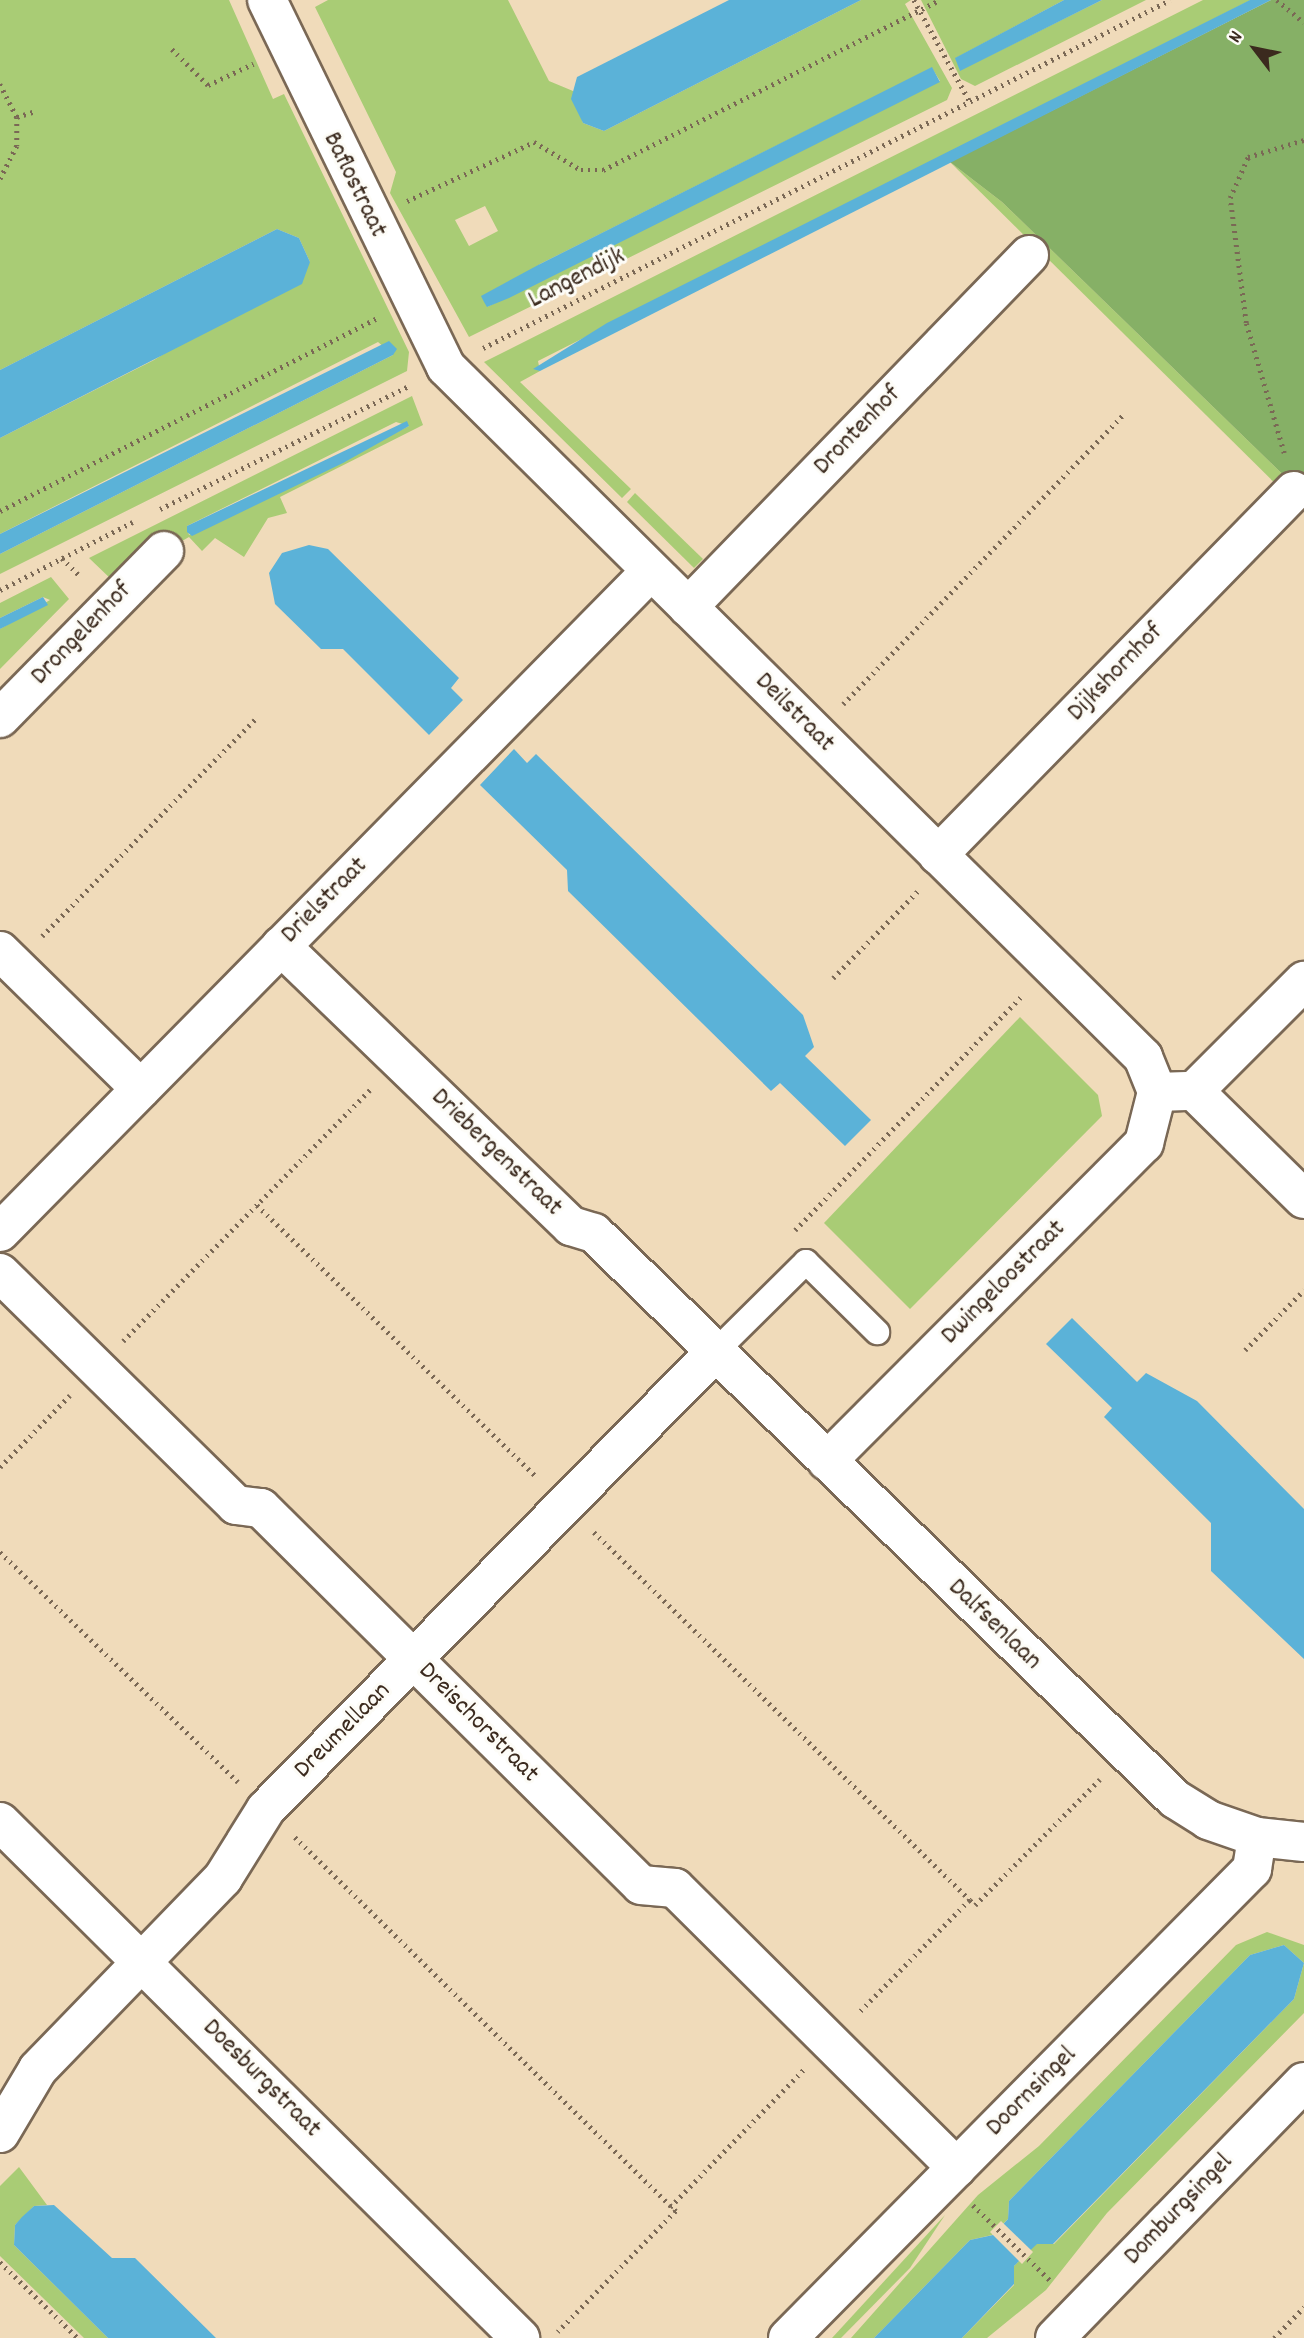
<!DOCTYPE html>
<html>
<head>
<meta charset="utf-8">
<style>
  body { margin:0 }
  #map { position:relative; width:1304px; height:2338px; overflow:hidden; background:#f0dbba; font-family:Dekko,sans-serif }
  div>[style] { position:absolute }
  .green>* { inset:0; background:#a9cc75 }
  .forest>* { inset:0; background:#86b066 }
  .water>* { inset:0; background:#5bb2d8 }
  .pier>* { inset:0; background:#f0dbba }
  .path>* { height:4.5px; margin-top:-2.25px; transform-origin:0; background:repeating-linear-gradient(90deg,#7a6855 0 2px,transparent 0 7px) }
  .roads { filter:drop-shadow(2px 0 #7a6855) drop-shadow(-2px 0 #7a6855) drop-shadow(0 2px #7a6855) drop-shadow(0 -2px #7a6855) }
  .service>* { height:24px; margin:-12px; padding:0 12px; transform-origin:12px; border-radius:12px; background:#fff }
  .minor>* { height:38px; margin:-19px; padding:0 19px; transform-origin:19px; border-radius:19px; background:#fff }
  span { translate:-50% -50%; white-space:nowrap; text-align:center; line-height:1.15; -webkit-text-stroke:6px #fdfcf7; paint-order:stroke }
  .street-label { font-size:26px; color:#3b2a1e }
  .north { position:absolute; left:1220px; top:14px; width:70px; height:70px; -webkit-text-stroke:5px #fdfcf7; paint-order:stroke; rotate:302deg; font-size:19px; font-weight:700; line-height:28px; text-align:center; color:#3b2a1e }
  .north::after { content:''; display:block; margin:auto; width:24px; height:32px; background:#3b2a1e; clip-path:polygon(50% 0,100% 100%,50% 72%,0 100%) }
</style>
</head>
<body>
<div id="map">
  <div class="green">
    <i style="clip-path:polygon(0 0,229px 0,273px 99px,284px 94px,409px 352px,407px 371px,0 574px,0 554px,393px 355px,378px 342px,0 534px,0 438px,154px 360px,310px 262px,299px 238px,277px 229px,0 370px)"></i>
    <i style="clip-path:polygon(evenodd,328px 0,508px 0,549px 81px,573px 91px,583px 123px,604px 131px,861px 0,911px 0,905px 4px,952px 88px,947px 100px,469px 337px,390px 193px,396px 172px,315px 7px,328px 0,932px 68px,940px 81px,487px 307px,540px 264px,932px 68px,328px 0,485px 206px,498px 231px,469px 246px,455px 220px,485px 206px)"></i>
    <i style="clip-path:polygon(921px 0,1064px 0,956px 58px,960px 70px,1102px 0,1146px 0,975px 86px,961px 79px)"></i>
    <i style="clip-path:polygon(1203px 0,1251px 0,538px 361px,540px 371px,520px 382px,631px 489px,622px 498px,484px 362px)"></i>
    <i style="clip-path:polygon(950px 162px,1002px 202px,1304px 495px,1304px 512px)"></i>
    <i style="clip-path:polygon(evenodd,412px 396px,423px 425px,280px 497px,287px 513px,268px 518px,244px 557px,215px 538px,202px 551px,189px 537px,113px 581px,89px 558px,412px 396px,396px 422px,409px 426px,189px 535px,187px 526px,396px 422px)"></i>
    <i style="clip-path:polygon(635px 493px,703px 559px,694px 568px,627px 502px)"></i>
    <i style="clip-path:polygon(51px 577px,69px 599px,0 669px,0 629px,50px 600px,43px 597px,0 618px,0 603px)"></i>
    <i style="clip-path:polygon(1020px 1017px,1098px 1095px,1102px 1116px,910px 1309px,824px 1223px)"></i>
    <i style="clip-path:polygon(1267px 1932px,1304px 1945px,1304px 2013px,1107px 2213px,1046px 2290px,987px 2338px,962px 2338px,1014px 2285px,1014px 2266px,1037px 2243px,1054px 2244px,1294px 1999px,1304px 1963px,1284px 1945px,1250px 1955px,1009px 2201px,1008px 2219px,992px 2235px,970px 2240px,874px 2338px,851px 2338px,978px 2195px,1039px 2146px,1236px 1945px)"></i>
    <i style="clip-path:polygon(19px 2167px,47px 2205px,34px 2206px,15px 2225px,14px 2245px,108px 2338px,84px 2338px,0 2256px,0 2186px)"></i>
    <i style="clip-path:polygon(945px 2215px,910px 2268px,841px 2338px,832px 2338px)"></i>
  </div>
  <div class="forest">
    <i style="clip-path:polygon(1271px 0,1304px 0,1304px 495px,1002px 202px,950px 162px)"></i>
  </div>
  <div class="water">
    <i style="clip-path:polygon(729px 0,861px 0,604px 131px,583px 123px,571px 99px,577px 77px)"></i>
    <i style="clip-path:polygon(1064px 0,1102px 0,960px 71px,955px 58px)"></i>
    <i style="clip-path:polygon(1250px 0,1271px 0,540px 371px,533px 369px,607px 323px)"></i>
    <i style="clip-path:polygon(932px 67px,940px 82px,509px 298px,487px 307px,484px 302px,481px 296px,540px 264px)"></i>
    <i style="clip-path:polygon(277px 229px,299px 238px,310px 262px,302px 284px,0 438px,0 370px)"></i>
    <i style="clip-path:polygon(389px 341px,397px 349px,393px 355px,0 554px,0 534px)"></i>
    <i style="clip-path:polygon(407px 421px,409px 426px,343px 463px,192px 536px,187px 532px,187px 526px)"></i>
    <i style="clip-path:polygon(309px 545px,328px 549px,459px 678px,451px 688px,463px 700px,429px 735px,343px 649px,321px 649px,275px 604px,269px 573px,282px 553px)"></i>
    <i style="clip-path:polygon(43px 597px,48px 605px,0 629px,0 618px)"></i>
    <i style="clip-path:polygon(514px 749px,527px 763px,536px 754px,803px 1015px,814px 1047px,805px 1056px,871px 1120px,845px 1146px,780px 1083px,771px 1091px,568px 891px,567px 870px,480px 785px)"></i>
    <i style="clip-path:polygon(1072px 1318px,1137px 1382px,1146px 1373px,1197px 1401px,1304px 1509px,1304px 1659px,1211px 1571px,1211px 1523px,1104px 1417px,1112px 1408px,1046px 1344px)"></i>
    <i style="clip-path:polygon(1284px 1945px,1304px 1963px,1294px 1999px,1053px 2244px,1037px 2244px,1014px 2266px,1014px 2284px,962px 2338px,874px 2338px,970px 2240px,993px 2235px,1008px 2219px,1009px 2201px,1250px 1955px)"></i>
    <i style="clip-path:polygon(54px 2205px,112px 2258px,135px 2258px,216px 2338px,108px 2338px,14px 2245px,15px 2225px,22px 2217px,34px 2206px)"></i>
  </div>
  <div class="pier">
    <i style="clip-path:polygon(1001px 2221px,1033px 2252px,1022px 2264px,990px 2232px)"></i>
  </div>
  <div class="path">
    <i style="left:914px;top:0;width:116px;rotate:61.2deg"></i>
    <i style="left:1277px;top:0;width:35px;rotate:40deg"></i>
    <i style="left:172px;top:49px;width:51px;rotate:45deg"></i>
    <i style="left:208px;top:85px;width:50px;rotate:-25deg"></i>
    <i style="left:0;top:84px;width:37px;rotate:63deg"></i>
    <i style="left:17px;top:117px;width:29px;rotate:90deg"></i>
    <i style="left:17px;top:146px;width:38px;rotate:117deg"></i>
    <i style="left:17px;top:117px;width:20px;rotate:-18deg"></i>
    <i style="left:407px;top:201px;width:140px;rotate:-24.9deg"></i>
    <i style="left:534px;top:142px;width:55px;rotate:30.8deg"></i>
    <i style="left:581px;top:170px;width:22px"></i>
    <i style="left:603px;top:170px;width:377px;rotate:-26.8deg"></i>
    <i style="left:483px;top:348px;width:770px;rotate:-26.86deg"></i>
    <i style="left:1284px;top:453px;width:135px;rotate:-106.3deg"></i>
    <i style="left:1246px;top:323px;width:126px;rotate:-97.3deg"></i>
    <i style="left:1230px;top:198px;width:45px;rotate:-66.3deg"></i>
    <i style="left:1248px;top:157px;width:59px;rotate:-16.9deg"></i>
    <i style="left:160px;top:509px;width:278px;rotate:-26.3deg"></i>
    <i style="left:0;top:511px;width:426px;rotate:-27.1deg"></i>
    <i style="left:62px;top:558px;width:27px;rotate:45deg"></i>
    <i style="left:0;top:590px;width:149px;rotate:-27.1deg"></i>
    <i style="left:843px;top:704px;width:405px;rotate:-45.9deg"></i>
    <i style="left:42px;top:936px;width:305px;rotate:-45.5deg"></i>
    <i style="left:833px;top:978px;width:122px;rotate:-45.7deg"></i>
    <i style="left:257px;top:1205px;width:390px;rotate:44.2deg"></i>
    <i style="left:795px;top:1230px;width:327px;rotate:-45.9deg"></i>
    <i style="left:123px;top:1341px;width:355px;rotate:-45.5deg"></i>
    <i style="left:1245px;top:1350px;width:84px;rotate:-45.5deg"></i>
    <i style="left:0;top:1467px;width:100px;rotate:-45.8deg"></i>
    <i style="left:594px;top:1532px;width:526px;rotate:44.38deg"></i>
    <i style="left:970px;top:1900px;width:158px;rotate:134.5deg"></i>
    <i style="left:0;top:1552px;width:331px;rotate:44deg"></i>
    <i style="left:295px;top:1837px;width:534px;rotate:44.47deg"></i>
    <i style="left:676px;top:2211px;width:169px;rotate:134.3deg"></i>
    <i style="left:970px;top:1900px;width:7px;rotate:45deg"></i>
    <i style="left:975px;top:1905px;width:177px;rotate:-45.2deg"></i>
    <i style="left:973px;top:2205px;width:110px;rotate:44.3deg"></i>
    <i style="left:670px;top:2207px;width:192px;rotate:-45.8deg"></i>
    <i style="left:0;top:2262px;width:109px;rotate:44.3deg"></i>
    <i style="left:1274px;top:2338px;width:43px;rotate:-45.9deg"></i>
  </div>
  <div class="roads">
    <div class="service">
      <i style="left:715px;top:1352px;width:128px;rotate:-44.7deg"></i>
      <i style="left:806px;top:1262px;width:100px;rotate:44.6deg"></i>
    </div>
    <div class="minor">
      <i style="left:267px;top:0;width:408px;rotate:64deg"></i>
      <i style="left:446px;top:367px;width:981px;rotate:44.71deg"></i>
      <i style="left:1143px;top:1057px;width:38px;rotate:68deg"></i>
      <i style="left:1157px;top:1092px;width:53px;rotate:104.3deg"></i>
      <i style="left:1144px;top:1143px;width:449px;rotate:134.9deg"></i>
      <i style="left:688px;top:607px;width:490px;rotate:-45.9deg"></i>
      <i style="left:0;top:718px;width:234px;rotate:-45.5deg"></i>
      <i style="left:938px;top:855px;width:509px;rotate:-45.64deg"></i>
      <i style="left:281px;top:946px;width:403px;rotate:44deg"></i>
      <i style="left:571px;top:1226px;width:24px;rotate:17deg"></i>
      <i style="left:594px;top:1233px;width:811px;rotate:44.25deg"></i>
      <i style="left:1175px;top:1799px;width:39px;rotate:32deg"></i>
      <i style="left:1208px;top:1820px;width:52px;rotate:19.1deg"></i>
      <i style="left:1257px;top:1837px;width:47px;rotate:6.1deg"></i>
      <i style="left:0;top:951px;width:197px;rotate:44.4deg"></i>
      <i style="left:1194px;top:1091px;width:154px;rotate:44.5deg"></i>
      <i style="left:1157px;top:1092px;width:37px;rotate:-2deg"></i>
      <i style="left:1194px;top:1091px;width:156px;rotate:-45deg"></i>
      <i style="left:0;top:1232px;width:928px;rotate:-45.44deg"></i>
      <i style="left:0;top:1273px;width:331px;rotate:44.5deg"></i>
      <i style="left:236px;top:1505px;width:25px;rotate:7deg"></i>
      <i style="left:261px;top:1508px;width:535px;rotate:44.77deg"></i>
      <i style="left:641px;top:1885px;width:34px;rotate:5deg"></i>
      <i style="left:675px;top:1888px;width:397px;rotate:44.8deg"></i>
      <i style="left:0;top:1822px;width:733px;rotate:44.78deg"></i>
      <i style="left:0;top:2133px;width:74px;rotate:-59.3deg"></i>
      <i style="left:38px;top:2069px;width:266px;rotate:-45.9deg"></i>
      <i style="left:223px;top:1878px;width:81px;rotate:-58.1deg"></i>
      <i style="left:266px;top:1809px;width:641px;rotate:-45.51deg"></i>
      <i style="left:788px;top:2338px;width:660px;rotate:-45.31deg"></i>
      <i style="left:1252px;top:1869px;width:32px;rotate:-81deg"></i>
      <i style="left:1055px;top:2338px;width:357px;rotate:-45.8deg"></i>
    </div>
  </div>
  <div class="street-label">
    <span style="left:354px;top:185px;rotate:64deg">Baflostraat</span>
    <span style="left:577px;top:279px;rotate:-27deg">Langendijk</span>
    <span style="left:858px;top:431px;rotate:-46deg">Drontenhof</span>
    <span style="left:82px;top:634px;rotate:-46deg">Drongelenhof</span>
    <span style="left:1116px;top:673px;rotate:-46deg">Dijkshornhof</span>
    <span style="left:794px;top:713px;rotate:45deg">Deilstraat</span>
    <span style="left:325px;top:901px;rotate:-45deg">Drielstraat</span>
    <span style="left:496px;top:1153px;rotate:44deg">Driebergenstraat</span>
    <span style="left:1004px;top:1283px;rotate:-45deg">Dwingeloostraat</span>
    <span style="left:994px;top:1625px;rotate:44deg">Dalfsenlaan</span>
    <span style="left:478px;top:1723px;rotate:45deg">Dreischorstraat</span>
    <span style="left:343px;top:1731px;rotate:-45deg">Dreumellaan</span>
    <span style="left:261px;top:2079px;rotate:45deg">Doesburgstraat</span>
    <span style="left:1032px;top:2092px;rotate:-45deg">Doornsingel</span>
    <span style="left:1179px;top:2210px;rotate:-46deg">Domburgsingel</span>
  </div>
  <div class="north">N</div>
</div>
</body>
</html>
